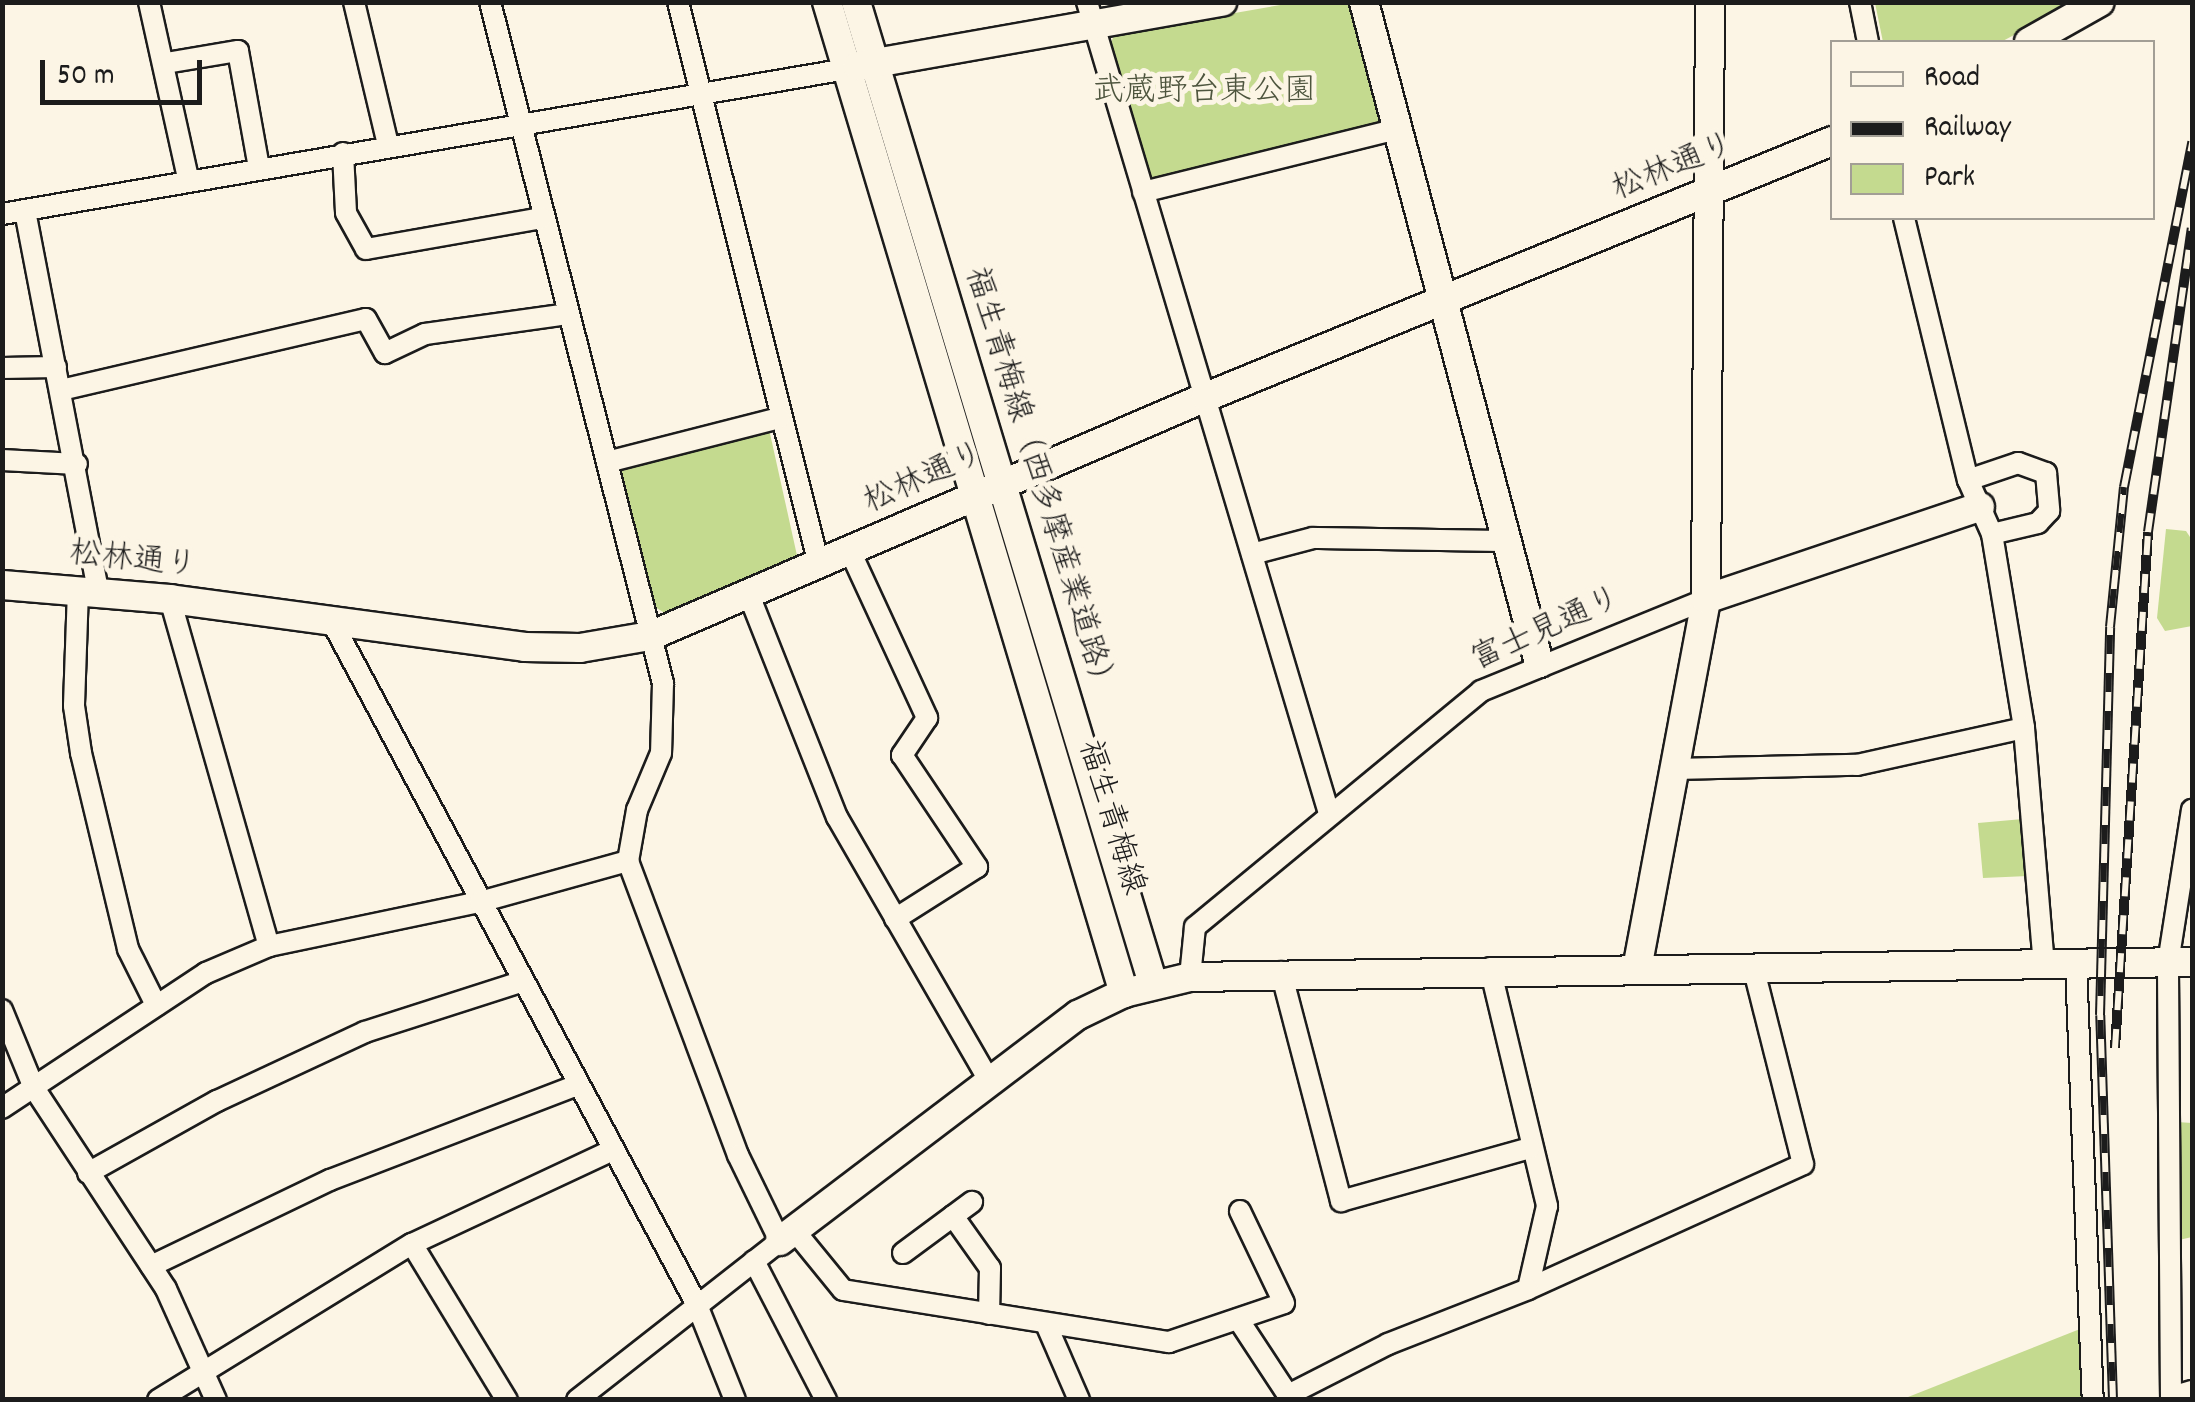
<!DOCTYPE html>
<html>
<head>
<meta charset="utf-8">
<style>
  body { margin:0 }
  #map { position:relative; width:2195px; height:1402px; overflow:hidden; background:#fcf5e5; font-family:Dekko,"Klee One",sans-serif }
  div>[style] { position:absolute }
  .green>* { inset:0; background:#c4da8f }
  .roads { filter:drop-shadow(2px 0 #1c1c1c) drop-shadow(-2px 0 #1c1c1c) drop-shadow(0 2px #1c1c1c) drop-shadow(0 -2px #1c1c1c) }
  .street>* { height:20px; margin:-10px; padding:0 10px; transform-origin:10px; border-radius:10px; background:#fcf5e5 }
  .secondary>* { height:28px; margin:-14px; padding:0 14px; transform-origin:14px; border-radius:14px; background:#fcf5e5 }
  .rail>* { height:10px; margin-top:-5px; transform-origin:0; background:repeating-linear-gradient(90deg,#fcf5e5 0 19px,#1c1c1c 0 38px); box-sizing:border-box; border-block:2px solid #1c1c1c }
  span { translate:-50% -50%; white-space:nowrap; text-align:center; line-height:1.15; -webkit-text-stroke:10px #fcf5e5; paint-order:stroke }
  .park-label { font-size:32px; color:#4e553e }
  .street-label { font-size:32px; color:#1c1c1c }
  .frame { position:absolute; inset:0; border:5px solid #1c1c1c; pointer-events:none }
  .legend { position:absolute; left:1830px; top:40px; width:325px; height:180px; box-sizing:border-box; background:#fcf5e5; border:2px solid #a29e95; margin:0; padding:12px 18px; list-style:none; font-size:30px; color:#1c1c1c }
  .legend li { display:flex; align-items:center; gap:20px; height:50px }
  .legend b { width:50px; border:2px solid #a29e95 }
  .scale { position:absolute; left:40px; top:60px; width:162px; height:45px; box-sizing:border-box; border:5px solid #1c1c1c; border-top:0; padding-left:12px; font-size:30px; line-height:35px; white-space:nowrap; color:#1c1c1c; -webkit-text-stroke:8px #fcf5e5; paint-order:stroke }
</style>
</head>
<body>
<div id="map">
  <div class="green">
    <i style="clip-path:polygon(1292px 3px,1353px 3px,1386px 118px,1381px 126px,1156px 182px,1148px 178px,1110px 44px,1115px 34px)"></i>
    <i style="clip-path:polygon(1875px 3px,2073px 3px,2001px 42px,1883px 42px)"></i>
    <i style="clip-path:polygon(769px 429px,798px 560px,668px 615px,650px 604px,613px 469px)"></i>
    <i style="clip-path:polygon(2166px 529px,2186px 531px,2192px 540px,2192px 626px,2165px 631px,2157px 618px)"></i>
    <i style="clip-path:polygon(2023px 819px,2028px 876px,1983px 878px,1978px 823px)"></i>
    <i style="clip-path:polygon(2177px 1122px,2192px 1123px,2192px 1237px,2179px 1240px)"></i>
    <i style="clip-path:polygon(2080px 1329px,2082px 1399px,1903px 1399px)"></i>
  </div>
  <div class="roads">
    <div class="street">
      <i style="left:149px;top:2px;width:184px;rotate:77.5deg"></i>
      <i style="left:354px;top:2px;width:147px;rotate:76.6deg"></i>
      <i style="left:490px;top:2px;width:703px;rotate:75.75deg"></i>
      <i style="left:663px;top:683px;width:70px;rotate:91.6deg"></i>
      <i style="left:661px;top:753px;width:62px;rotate:112.8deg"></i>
      <i style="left:637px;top:810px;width:52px;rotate:100deg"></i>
      <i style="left:628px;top:861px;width:314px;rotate:69.5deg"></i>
      <i style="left:738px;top:1155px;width:96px;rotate:64deg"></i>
      <i style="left:780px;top:1241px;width:258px;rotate:141.9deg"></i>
      <i style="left:678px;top:2px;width:580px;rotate:75.94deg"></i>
      <i style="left:1087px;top:2px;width:846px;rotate:73.39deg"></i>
      <i style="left:1860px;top:2px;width:41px;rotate:78.7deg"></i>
      <i style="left:166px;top:63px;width:73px;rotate:-9.5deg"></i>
      <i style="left:238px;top:51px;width:119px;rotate:79.8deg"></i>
      <i style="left:343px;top:153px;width:60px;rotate:87.1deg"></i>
      <i style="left:346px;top:213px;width:41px;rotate:60.9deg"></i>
      <i style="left:366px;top:249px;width:178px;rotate:-10deg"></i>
      <i style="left:1143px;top:192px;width:262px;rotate:-13.9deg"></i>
      <i style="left:25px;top:211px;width:387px;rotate:79.1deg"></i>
      <i style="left:2px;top:214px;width:857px;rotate:-9.74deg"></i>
      <i style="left:1904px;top:218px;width:270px;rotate:76.3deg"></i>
      <i style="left:1968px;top:480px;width:59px;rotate:66deg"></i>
      <i style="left:1992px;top:534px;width:197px;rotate:80.6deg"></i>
      <i style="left:2024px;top:728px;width:237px;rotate:85.2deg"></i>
      <i style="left:2px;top:368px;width:54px;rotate:-1.1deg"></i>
      <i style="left:61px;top:390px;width:313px;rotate:-13.1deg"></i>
      <i style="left:366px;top:319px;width:39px;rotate:61deg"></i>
      <i style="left:385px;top:353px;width:44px;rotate:-25.4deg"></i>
      <i style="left:425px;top:334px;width:143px;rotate:-8deg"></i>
      <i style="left:2px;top:460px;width:75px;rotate:3.1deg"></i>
      <i style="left:607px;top:462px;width:178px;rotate:-14.3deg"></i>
      <i style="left:1968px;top:480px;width:53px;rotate:-18.8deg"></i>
      <i style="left:2018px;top:463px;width:30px;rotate:20deg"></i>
      <i style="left:2046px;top:473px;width:38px;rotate:85deg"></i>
      <i style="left:2049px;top:511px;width:16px;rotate:133deg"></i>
      <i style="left:2038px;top:523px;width:47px;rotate:166.6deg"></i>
      <i style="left:850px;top:551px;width:184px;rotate:65.2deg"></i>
      <i style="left:927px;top:718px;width:45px;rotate:124deg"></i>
      <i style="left:902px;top:755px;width:135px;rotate:56.2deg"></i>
      <i style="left:977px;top:867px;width:97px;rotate:147.6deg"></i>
      <i style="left:1252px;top:554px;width:63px;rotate:-14.7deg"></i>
      <i style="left:1313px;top:538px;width:193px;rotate:0.9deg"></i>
      <i style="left:78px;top:590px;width:116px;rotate:92deg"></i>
      <i style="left:74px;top:706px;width:48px;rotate:81.5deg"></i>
      <i style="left:81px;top:753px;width:202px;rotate:76.5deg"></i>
      <i style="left:128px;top:949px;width:63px;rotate:63.4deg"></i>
      <i style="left:749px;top:595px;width:239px;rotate:68.4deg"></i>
      <i style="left:837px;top:817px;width:306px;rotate:60deg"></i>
      <i style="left:170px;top:599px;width:361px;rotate:74.1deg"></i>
      <i style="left:331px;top:620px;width:777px;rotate:61.88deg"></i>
      <i style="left:697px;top:1305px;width:102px;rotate:68.2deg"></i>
      <i style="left:1675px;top:769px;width:182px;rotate:-1.3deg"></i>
      <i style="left:1857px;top:765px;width:171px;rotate:-12.5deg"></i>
      <i style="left:2076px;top:964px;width:436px;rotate:87.8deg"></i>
      <i style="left:1490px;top:968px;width:245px;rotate:76.5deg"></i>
      <i style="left:1547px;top:1206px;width:85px;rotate:102.9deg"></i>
      <i style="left:1528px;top:1289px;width:302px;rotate:-24.4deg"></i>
      <i style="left:1803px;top:1164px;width:203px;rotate:-104.2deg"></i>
      <i style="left:1281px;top:972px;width:237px;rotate:75.3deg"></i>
      <i style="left:1341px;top:1201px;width:196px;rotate:-15.7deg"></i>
      <i style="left:1190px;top:977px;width:50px;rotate:-84.3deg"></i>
      <i style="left:1195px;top:927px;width:371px;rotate:-39.5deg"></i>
      <i style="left:1481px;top:691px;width:243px;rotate:-22.2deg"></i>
      <i style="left:2px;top:1010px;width:84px;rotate:67.7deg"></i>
      <i style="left:34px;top:1088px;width:240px;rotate:56.7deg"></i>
      <i style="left:166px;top:1289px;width:122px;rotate:65.8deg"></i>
      <i style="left:2px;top:1108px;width:245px;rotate:-33.5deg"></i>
      <i style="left:206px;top:973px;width:69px;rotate:-23.2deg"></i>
      <i style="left:269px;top:946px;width:216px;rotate:-11.8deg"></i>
      <i style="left:480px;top:902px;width:154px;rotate:-15.5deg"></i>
      <i style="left:88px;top:1173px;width:148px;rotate:-29.2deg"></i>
      <i style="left:217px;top:1101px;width:163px;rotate:-25deg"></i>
      <i style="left:365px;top:1032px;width:164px;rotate:-17.8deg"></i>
      <i style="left:953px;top:1216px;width:64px;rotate:54.6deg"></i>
      <i style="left:990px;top:1268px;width:46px;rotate:91.2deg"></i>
      <i style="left:794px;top:1230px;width:77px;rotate:50.8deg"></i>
      <i style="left:843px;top:1290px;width:330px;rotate:9.1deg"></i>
      <i style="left:1169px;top:1342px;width:121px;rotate:-18.7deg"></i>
      <i style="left:1284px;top:1303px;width:102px;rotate:-115.6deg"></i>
      <i style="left:412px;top:1244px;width:183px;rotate:58.7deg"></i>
      <i style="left:903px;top:1253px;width:86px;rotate:-36.5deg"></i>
      <i style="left:754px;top:1261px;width:157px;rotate:62.6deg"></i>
      <i style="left:151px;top:1266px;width:199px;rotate:-25.7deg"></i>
      <i style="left:330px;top:1180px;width:265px;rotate:-21deg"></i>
      <i style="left:1238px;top:1319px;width:91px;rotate:56.7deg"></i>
      <i style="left:1288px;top:1395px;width:112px;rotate:-27deg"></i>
      <i style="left:1388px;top:1344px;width:150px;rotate:-21.4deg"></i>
      <i style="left:1046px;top:1324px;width:83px;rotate:66.5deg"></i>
      <i style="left:2171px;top:1397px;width:22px;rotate:-16deg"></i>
      <i style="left:158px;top:1400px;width:298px;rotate:-31.6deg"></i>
      <i style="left:412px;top:1244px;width:222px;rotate:-25.1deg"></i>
      <i style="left:2171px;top:1400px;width:437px;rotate:-90.4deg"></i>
      <i style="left:2168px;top:963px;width:155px;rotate:-81.1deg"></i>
    </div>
    <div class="secondary">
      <i style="left:827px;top:2px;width:1035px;rotate:73.32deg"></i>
      <i style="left:856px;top:2px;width:1026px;rotate:73.17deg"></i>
      <i style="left:1364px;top:2px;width:684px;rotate:75.17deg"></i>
      <i style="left:2029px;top:42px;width:81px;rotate:-29.4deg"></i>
      <i style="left:858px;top:66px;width:370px;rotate:-10deg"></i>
      <i style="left:2px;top:585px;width:169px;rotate:4.8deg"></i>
      <i style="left:170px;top:599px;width:358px;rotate:7.7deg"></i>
      <i style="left:525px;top:647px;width:55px;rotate:1deg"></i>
      <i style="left:580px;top:648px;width:71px;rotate:-9.7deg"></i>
      <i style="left:650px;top:636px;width:605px;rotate:-23.26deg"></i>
      <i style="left:1206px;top:397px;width:676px;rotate:-22.24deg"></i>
      <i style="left:1706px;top:599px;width:289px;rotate:-18.6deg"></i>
      <i style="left:1637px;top:969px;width:376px;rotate:-79.4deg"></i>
      <i style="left:1706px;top:599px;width:597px;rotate:-89.62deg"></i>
      <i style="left:780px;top:1241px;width:374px;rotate:-37.2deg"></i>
      <i style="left:1078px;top:1015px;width:51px;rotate:-25.6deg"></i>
      <i style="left:1124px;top:993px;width:68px;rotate:-13.6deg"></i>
      <i style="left:1190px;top:977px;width:1002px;rotate:-0.86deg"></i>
    </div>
  </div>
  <div class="rail">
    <i style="left:2115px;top:1048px;width:517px;rotate:-86.34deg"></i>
    <i style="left:2148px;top:532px;width:307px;rotate:-81.8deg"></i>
    <i style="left:2113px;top:1400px;width:385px;rotate:-91.9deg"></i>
    <i style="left:2100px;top:1015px;width:388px;rotate:-88.5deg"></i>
    <i style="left:2110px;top:627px;width:141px;rotate:-84.3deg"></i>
    <i style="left:2124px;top:487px;width:352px;rotate:-78.8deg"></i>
  </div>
  <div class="park-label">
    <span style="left:1204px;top:93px">武蔵野台東公園</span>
  </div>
  <div class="street-label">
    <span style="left:1674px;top:169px;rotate:-22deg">松林通り</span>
    <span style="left:925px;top:480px;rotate:-24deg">松林通り</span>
    <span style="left:1038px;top:483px;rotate:73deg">福生青梅線（西多摩産業道路）</span>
    <span style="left:133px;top:562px;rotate:6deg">松林通り</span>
    <span style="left:1547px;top:631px;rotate:-24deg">富士見通り</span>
    <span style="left:1109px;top:818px;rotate:73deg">福生青梅線</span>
  </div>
  <div class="frame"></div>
  <ul class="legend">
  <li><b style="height:12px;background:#fcf5e5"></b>Road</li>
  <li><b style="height:12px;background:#1c1c1c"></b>Railway</li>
  <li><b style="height:28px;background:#c4da8f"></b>Park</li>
  </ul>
  <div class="scale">50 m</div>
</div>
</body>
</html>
